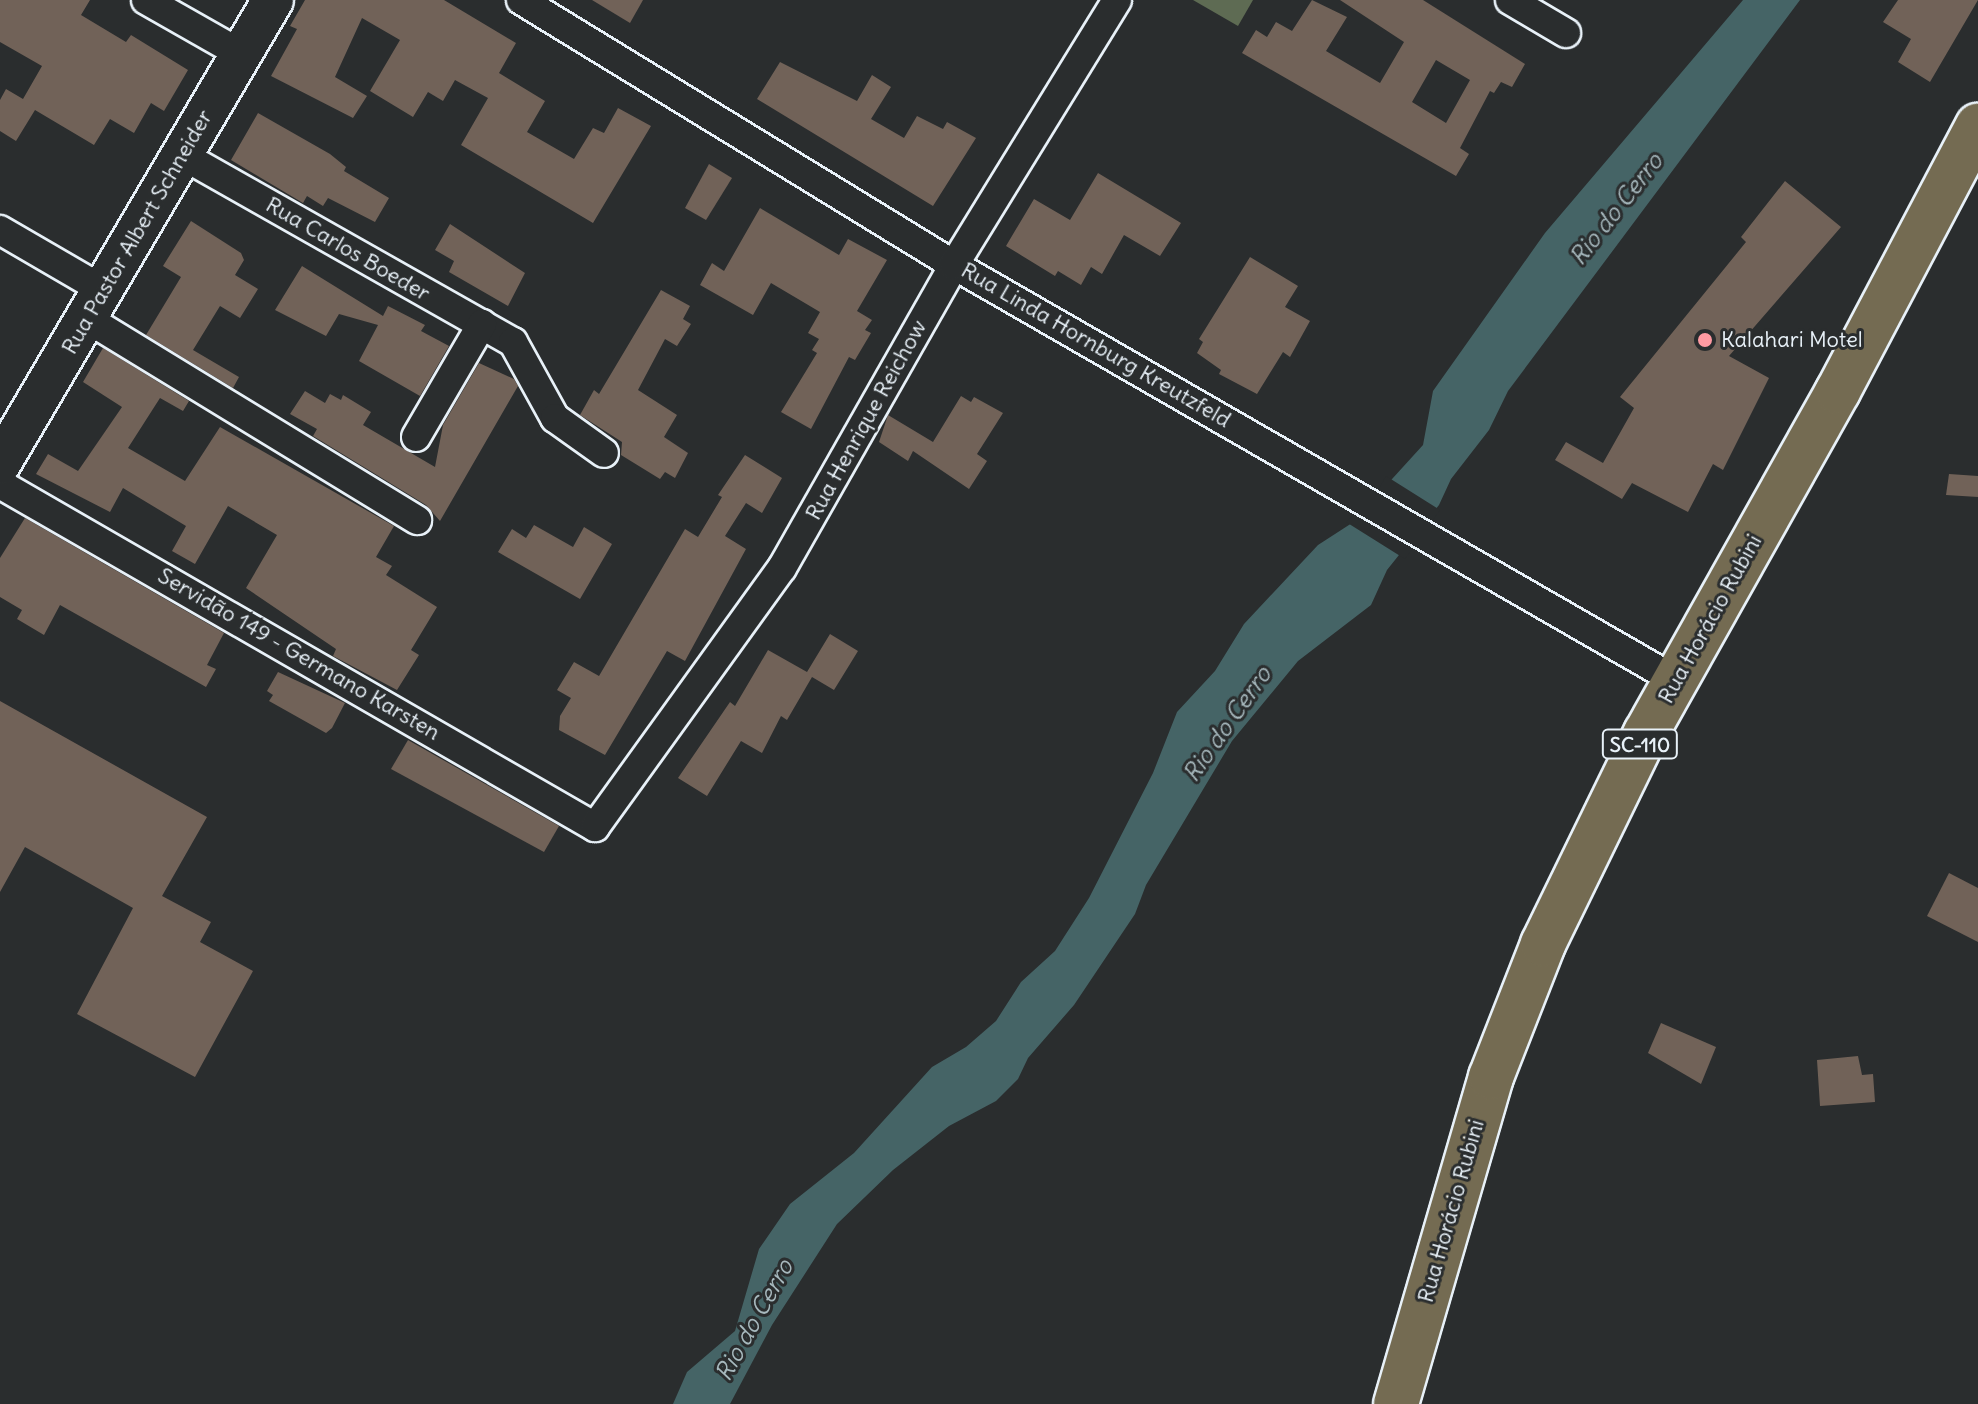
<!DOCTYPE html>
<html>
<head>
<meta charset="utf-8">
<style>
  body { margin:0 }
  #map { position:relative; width:1978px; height:1404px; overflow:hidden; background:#2a2d2e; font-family:Delius,sans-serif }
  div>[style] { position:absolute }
  .green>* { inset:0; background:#5e6b53 }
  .water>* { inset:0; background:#456466 }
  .pier>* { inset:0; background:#2a2d2e }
  .building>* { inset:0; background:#716258 }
  .roads { filter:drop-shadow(2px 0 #e8f1f8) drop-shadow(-2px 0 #e8f1f8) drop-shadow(0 2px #e8f1f8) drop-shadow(0 -2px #e8f1f8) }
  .minor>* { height:28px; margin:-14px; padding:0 14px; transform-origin:14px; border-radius:14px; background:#2a2d2e }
  .secondary>* { height:40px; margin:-20px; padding:0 20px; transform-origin:20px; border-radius:20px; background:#2a2d2e }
  .primary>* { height:44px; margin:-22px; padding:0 22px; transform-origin:22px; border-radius:22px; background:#746b52 }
  .dots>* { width:22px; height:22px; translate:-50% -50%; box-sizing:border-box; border:4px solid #2a2d2e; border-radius:50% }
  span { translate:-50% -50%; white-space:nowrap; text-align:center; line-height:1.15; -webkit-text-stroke:6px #2a2d2e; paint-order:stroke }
  .shield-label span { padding:2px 6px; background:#2a2d2e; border:2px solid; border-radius:6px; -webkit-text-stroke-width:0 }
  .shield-label { font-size:20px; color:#e8f1f8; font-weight:700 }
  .street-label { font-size:22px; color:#e8f1f8 }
  .poi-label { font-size:22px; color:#e8f1f8 }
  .left { translate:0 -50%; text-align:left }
  .water-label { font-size:24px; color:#a7b9be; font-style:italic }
</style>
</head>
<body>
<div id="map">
  <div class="green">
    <i style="clip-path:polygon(1193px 0,1253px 0,1238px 26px)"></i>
  </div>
  <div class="water">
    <i style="clip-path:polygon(1743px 0,1800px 0,1508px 391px,1489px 430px,1451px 479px,1439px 505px,1387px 570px,1371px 605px,1298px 661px,1232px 741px,1146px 885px,1135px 914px,1074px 1005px,1028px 1058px,1018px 1079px,996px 1101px,949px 1126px,893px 1170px,837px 1224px,772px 1325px,730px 1404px,673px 1404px,687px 1372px,735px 1331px,759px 1249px,790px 1204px,854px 1153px,932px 1067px,966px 1047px,996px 1021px,1021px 982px,1055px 951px,1089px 898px,1153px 773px,1177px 712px,1215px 671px,1244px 624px,1318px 545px,1352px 523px,1423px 445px,1433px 391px,1545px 233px)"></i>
  </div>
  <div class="pier">
    <i style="clip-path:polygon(1386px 476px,1440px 510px,1405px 559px,1346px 522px,1376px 494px)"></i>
  </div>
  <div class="building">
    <i style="clip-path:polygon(0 0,90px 0,81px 15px,126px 42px,131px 35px,188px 70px,164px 111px,151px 103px,134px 133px,110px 119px,94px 145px,35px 110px,16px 141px,0 131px,0 100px,6px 89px,23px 99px,42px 66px,0 42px)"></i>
    <i style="clip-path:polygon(305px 0,444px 0,516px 43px,499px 73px,545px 101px,527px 132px,574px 159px,593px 128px,604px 133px,618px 108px,651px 126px,593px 223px,461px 145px,488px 98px,455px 80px,443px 101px,428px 92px,413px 117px,370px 91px,400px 40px,362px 18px,335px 77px,367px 96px,353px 118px,271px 76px,297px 29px,290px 26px)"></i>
    <i style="clip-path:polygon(592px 0,643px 0,630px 23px)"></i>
    <i style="clip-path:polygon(evenodd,1312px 0,1347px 17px,1326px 51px,1380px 83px,1404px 42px,1340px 0,1423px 0,1525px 64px,1512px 87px,1501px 82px,1494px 93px,1490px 91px,1460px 148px,1469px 154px,1456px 176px,1242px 53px,1256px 30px,1267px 37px,1276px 22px,1292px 31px,1312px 0,1436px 60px,1470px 80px,1446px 123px,1412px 102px,1436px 60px)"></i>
    <i style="clip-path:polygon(1898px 0,1978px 0,1930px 82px,1898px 62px,1911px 39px,1883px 22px)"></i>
    <i style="clip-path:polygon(780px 62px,857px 101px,872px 75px,891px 87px,871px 119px,904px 138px,917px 116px,943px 129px,947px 122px,976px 138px,933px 206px,757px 99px)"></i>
    <i style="clip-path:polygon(258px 113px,330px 154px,346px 167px,344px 171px,389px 198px,375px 222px,328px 198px,323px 206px,307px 196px,303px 203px,231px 160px)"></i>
    <i style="clip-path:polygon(709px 164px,732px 178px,706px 220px,685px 208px)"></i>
    <i style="clip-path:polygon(1098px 173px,1181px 223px,1160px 256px,1124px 235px,1102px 274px,1091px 267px,1081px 285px,1058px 271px,1055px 276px,1006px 246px,1034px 199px,1070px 220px)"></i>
    <i style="clip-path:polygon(1785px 181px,1841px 227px,1729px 356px,1769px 378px,1723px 470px,1713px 464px,1688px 512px,1632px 483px,1622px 499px,1555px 460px,1566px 442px,1603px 463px,1634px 408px,1620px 397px,1746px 242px,1741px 237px)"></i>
    <i style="clip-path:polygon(760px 208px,839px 255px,848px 239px,887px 260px,857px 311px,872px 320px,865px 330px,871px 333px,855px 360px,849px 357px,811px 429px,781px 412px,817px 353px,812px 350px,819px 339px,808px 333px,820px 312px,771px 283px,753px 315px,700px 285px,712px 263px,724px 271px)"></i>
    <i style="clip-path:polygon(191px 221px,241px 253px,244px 260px,235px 275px,258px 289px,240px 318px,220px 306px,193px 350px,239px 377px,233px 388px,146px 335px,181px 277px,163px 266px)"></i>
    <i style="clip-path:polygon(450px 224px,525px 273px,508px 306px,449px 272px,454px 261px,435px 250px)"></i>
    <i style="clip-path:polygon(1250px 257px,1298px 286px,1285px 307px,1310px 321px,1290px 357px,1283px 352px,1257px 394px,1219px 374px,1221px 370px,1197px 353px,1203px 342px,1199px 339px)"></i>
    <i style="clip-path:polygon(302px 266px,383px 316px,388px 306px,425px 325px,421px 331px,449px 346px,420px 396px,359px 361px,378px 325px,339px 314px,326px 336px,275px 310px)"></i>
    <i style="clip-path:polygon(661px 290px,690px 306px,683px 319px,691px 324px,677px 346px,665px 339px,638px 390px,677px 415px,664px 437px,688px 453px,675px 478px,665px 472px,660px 479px,621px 455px,622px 442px,580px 415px,594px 390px,599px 394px)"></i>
    <i style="clip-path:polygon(103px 348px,189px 401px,183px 411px,160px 398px,128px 448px,185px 481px,220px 427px,394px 526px,376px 557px,392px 566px,386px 575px,437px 607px,411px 650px,419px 655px,397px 690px,333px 656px,336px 649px,246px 588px,277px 535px,228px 506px,195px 564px,172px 551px,186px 526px,123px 488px,110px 512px,36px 474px,48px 454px,78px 471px,122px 407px,83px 382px)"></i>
    <i style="clip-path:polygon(479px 363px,514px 379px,518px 386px,440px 521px,426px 505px,313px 436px,317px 429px,290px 414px,305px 391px,325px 403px,330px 394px,341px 400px,343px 395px,371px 412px,363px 425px,435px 467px,443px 425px)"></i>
    <i style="clip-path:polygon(961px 396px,971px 402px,974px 397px,1003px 413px,977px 454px,987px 461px,969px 489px,913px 451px,908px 461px,879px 442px,888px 415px,933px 442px)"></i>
    <i style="clip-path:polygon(745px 455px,782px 478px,762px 513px,746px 503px,725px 536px,746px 549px,685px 661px,667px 651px,605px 755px,559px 730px,560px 716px,571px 698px,557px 690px,574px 662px,599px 676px,685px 529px,698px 537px,722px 497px,718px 495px)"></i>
    <i style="clip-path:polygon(1949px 474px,1978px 476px,1978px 497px,1946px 495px)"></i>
    <i style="clip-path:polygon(25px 518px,224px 633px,207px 665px,216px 669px,206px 687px,60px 605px,44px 635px,17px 619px,22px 610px,0 597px,0 558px)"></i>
    <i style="clip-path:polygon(534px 525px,573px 547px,584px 527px,612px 544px,580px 599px,498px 552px,512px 529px,526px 538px)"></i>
    <i style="clip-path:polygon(830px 634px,858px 651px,834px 690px,812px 677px,787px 720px,781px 716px,762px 753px,741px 741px,707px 796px,678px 778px,730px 702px,735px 706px,768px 650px,807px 672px)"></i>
    <i style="clip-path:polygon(278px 672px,345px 703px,332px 728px,326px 733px,269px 701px,273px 695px,267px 691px)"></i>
    <i style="clip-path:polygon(0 701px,207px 817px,162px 896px,211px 922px,200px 942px,253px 971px,195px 1077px,77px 1014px,133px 908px,25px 847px,0 892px)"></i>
    <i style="clip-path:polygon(408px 740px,559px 826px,544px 852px,391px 769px)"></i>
    <i style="clip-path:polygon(1949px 873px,1978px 888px,1978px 942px,1927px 916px)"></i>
    <i style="clip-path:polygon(1661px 1023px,1716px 1047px,1701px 1084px,1648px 1053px)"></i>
    <i style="clip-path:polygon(1858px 1056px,1862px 1075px,1873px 1074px,1875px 1102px,1820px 1106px,1817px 1060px)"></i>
  </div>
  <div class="roads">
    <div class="minor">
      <i style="left:146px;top:0;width:109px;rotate:29.6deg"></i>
      <i style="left:521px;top:0;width:508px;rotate:31.47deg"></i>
      <i style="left:954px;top:265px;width:834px;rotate:29.92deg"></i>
      <i style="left:1510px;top:0;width:65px;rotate:30.5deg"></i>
      <i style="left:182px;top:155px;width:380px;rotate:29.5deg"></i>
      <i style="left:513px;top:342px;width:87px;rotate:61.1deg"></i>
      <i style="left:555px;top:418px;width:60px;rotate:35.5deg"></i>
      <i style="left:0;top:230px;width:119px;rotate:30.2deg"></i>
      <i style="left:86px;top:318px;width:388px;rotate:31.4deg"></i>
      <i style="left:416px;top:437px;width:131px;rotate:-59.7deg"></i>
      <i style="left:0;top:484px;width:687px;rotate:29.96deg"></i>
      <i style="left:595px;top:827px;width:319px;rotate:-54.2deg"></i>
      <i style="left:782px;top:568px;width:348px;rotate:-60.4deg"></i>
      <i style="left:954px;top:265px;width:311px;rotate:-58.4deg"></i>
    </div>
    <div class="secondary">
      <i style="left:0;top:464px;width:538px;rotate:-59.53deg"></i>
    </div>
    <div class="primary">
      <i style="left:1396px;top:1404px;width:341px;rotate:-73.8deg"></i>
      <i style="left:1491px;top:1077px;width:143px;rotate:-68.6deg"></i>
      <i style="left:1543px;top:944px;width:235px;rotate:-64deg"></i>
      <i style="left:1646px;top:733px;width:392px;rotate:-60.7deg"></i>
      <i style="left:1838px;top:391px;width:300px;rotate:-62.2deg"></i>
    </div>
  </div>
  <div class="dots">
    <i style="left:1705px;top:340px;background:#ff9aa2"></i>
  </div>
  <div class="shield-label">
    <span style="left:1640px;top:744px">SC-110</span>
  </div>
  <div class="street-label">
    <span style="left:137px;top:232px;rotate:-60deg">Rua Pastor Albert Schneider</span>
    <span style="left:348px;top:249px;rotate:30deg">Rua Carlos Boeder</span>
    <span style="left:1096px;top:345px;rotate:30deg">Rua Linda Hornburg Kreutzfeld</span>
    <span style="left:866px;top:420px;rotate:-61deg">Rua Henrique Reichow</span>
    <span style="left:1710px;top:619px;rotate:-61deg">Rua Horácio Rubini</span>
    <span style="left:299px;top:654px;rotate:30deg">Servidão 149 - Germano Karsten</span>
    <span style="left:1451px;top:1211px;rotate:-74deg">Rua Horácio Rubini</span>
  </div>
  <div class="poi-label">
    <span class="left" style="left:1721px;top:340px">Kalahari Motel</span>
  </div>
  <div class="water-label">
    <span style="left:1616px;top:209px;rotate:-52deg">Rio do Cerro</span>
    <span style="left:1227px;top:724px;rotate:-55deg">Rio do Cerro</span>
    <span style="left:754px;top:1320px;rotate:-61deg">Rio do Cerro</span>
  </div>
</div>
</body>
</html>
